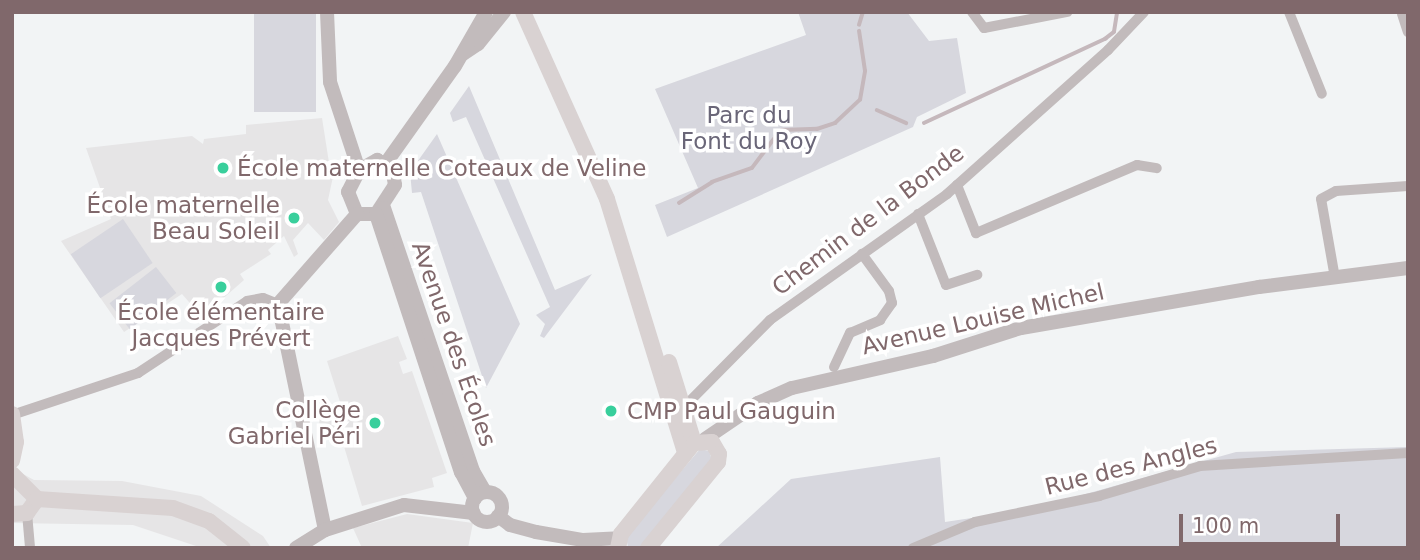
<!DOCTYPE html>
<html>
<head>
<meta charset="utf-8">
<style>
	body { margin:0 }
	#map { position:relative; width:1420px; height:560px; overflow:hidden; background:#f2f4f5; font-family:"DejaVu Sans",sans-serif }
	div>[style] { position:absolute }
	.built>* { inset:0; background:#e6e5e6 }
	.green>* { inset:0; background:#d7d7de; transform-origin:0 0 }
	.stream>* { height:3.5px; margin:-1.75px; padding:0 1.75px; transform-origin:1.75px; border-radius:1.75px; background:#c5b8bc }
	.minor>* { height:10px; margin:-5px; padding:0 5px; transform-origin:5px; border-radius:5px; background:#c2bbbc }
	.tertiary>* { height:14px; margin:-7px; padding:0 7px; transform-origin:7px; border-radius:7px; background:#c2bbbc }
	.tertiary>.ring { margin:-7px; padding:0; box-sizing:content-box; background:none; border:14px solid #c2bbbc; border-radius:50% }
	.secondary>* { height:16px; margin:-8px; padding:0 8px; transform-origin:8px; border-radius:8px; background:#d9d2d2 }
	.dots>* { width:19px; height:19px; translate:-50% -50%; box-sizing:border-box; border:4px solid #fff; border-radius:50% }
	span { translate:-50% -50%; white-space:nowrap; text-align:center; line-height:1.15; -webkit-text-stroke:7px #fff; paint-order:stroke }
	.park-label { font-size:23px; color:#6a6678 }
	.poi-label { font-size:23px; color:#80686b }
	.left { translate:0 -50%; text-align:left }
	.right { translate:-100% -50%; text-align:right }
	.street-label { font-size:23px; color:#80686b }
	.frame { position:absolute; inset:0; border:14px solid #80686b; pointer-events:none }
	.scale { position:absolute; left:1179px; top:514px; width:161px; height:32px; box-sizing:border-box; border:4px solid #80686b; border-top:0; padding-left:9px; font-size:21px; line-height:24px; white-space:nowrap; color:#80686b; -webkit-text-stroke:5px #fff; paint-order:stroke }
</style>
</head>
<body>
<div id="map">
	<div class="built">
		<div style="clip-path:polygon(322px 118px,330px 169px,334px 172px,328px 200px,339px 222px,324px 240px,308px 223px,293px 240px,298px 254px,294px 257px,284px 236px,268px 250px,271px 254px,240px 274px,244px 280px,202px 317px,182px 294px,124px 332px,61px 241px,111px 219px,86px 148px,192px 136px,203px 144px,204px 139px,246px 134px,246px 125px)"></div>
		<div style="clip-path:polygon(398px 336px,407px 359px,399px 362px,403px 374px,412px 371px,447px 473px,432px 478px,434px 487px,362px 506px,342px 440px,334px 442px,332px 436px,324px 436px,315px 410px,340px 402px,327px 361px)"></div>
		<div style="clip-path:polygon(12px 468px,34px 480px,122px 481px,201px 496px,263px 536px,271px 548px,202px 548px,133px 525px,12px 523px)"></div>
		<div style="clip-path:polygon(407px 514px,473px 523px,468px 548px,362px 548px,353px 528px)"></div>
	</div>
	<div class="green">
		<div style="left:254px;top:12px;width:62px;height:100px"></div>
		<div style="clip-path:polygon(798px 12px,907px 12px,929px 41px,957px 38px,966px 93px,917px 117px,913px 127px,667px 237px,655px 205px,698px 188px,655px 89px,806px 35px)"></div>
		<div style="clip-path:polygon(469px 86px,555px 290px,592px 274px,544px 338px,540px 336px,545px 324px,536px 315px,550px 307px,466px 117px,453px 122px,450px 113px)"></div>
		<div style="clip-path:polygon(437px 134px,520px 324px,486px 388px,421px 192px,412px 193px,410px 172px)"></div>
		<div style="left:123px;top:219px;width:53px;height:63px;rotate:56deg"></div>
		<div style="left:156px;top:267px;width:33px;height:59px;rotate:52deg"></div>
		<div style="clip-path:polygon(1408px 447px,1408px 548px,716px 548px,791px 479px,940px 457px,945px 522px,1032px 509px,1236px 452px)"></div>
		<div style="clip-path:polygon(700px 449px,709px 451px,712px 460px,642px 546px,628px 548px,626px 536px)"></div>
	</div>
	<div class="stream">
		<div style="left:859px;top:25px;width:14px;rotate:-73deg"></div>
		<div style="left:877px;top:110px;width:32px;rotate:24deg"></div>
		<div style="left:924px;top:123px;width:200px;rotate:-24.9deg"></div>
		<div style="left:1105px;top:39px;width:11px;rotate:-38deg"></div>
		<div style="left:1114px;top:32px;width:20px;rotate:-81deg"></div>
		<div style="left:775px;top:136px;width:9px;rotate:-41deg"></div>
		<div style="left:782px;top:130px;width:35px;rotate:-2deg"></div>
		<div style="left:817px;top:129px;width:19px;rotate:-18deg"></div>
		<div style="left:835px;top:123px;width:34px;rotate:-43deg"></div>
		<div style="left:860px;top:100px;width:29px;rotate:-80deg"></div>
		<div style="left:865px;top:71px;width:40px;rotate:-98.5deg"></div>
		<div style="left:679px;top:203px;width:39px;rotate:-32deg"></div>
		<div style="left:712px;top:182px;width:42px;rotate:-19.3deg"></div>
		<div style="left:752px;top:168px;width:36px;rotate:-53deg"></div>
	</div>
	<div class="minor">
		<div style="left:972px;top:12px;width:20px;rotate:53deg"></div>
		<div style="left:984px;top:28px;width:85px;rotate:-10.9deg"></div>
		<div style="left:1289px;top:12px;width:88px;rotate:68.1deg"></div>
		<div style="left:1402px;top:14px;width:19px;rotate:72deg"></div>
		<div style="left:957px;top:185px;width:52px;rotate:68.4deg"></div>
		<div style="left:976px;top:233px;width:175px;rotate:-22.9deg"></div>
		<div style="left:1137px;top:165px;width:20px;rotate:9deg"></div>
		<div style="left:918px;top:214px;width:76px;rotate:68.5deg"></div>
		<div style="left:946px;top:285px;width:33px;rotate:-18deg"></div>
		<div style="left:1335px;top:278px;width:80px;rotate:-100deg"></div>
		<div style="left:1321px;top:199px;width:17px;rotate:-28deg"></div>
		<div style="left:1336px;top:191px;width:72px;rotate:-4deg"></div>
		<div style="left:834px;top:367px;width:38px;rotate:-65deg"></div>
		<div style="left:850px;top:333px;width:33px;rotate:-23deg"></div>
		<div style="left:880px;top:320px;width:21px;rotate:-55deg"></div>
		<div style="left:892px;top:303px;width:12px;rotate:-104deg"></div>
		<div style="left:889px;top:291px;width:46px;rotate:-126.1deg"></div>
		<div style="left:683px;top:408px;width:124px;rotate:-45.3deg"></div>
		<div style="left:770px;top:320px;width:217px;rotate:-35.4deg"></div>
		<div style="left:947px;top:194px;width:216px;rotate:-41.8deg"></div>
		<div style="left:1108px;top:50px;width:52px;rotate:-46.5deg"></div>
		<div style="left:12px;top:415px;width:133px;rotate:-18.4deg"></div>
		<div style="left:138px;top:373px;width:131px;rotate:-33.4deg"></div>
		<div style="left:247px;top:301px;width:16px;rotate:-11deg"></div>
		<div style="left:263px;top:298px;width:16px;rotate:22deg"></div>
		<div style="left:27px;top:513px;width:35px;rotate:85deg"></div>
		<div style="left:913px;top:548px;width:67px;rotate:-22.8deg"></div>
		<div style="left:975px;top:522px;width:127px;rotate:-11.8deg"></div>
		<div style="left:1099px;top:496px;width:105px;rotate:-16.5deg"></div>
		<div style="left:1200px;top:466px;width:208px;rotate:-3.6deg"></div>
	</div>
	<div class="tertiary">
		<div style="left:327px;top:12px;width:70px;rotate:87.5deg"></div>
		<div style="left:330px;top:82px;width:93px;rotate:71.8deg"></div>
		<div style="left:463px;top:54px;width:18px;rotate:-34deg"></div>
		<div style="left:478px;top:44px;width:41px;rotate:-50.9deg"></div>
		<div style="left:377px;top:160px;width:17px;rotate:31deg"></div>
		<div style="left:392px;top:169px;width:16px;rotate:79deg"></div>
		<div style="left:395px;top:185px;width:35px;rotate:123deg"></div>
		<div style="left:376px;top:214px;width:19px;rotate:180deg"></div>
		<div style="left:357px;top:214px;width:24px;rotate:-112deg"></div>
		<div style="left:348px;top:192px;width:25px;rotate:-63deg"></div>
		<div style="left:359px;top:170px;width:21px;rotate:-29deg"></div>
		<div style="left:386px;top:163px;width:119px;rotate:-54.6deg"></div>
		<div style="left:455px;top:66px;width:62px;rotate:-60.1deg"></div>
		<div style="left:384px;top:208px;width:278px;rotate:71.3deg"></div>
		<div style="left:473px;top:471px;width:24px;rotate:60deg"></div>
		<div style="left:376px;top:214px;width:272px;rotate:71.8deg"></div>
		<div style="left:461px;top:472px;width:30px;rotate:62deg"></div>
		<div style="left:705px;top:439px;width:64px;rotate:-34.2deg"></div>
		<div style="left:758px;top:403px;width:37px;rotate:-24deg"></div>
		<div style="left:792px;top:388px;width:145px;rotate:-12.8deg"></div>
		<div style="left:933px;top:356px;width:92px;rotate:-17.7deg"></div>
		<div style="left:1021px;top:328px;width:242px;rotate:-9.8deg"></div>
		<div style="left:1259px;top:287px;width:150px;rotate:-7.3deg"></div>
		<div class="ring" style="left:472px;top:492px;width:16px;height:16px"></div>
		<div style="left:498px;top:516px;width:15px;rotate:37deg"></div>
		<div style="left:510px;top:525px;width:27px;rotate:15deg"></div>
		<div style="left:536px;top:532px;width:48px;rotate:9.7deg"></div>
		<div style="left:583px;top:540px;width:36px;rotate:-3deg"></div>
		<div style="left:325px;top:530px;width:231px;rotate:-101.7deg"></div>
		<div style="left:278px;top:304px;width:120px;rotate:-48.7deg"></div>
		<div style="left:296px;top:548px;width:34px;rotate:-32deg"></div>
		<div style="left:325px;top:530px;width:83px;rotate:-17.6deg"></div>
		<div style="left:404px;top:505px;width:70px;rotate:6.5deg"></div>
	</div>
	<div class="secondary">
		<div style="left:523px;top:12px;width:205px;rotate:65.8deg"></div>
		<div style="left:607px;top:199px;width:266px;rotate:72.9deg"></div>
		<div style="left:669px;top:362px;width:85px;rotate:72.8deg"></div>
		<div style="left:12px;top:414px;width:28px;rotate:82deg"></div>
		<div style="left:16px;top:442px;width:19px;rotate:102deg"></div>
		<div style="left:12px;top:474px;width:35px;rotate:45deg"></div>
		<div style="left:37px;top:499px;width:17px;rotate:126deg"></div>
		<div style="left:27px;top:513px;width:15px;rotate:176deg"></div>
		<div style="left:37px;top:499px;width:136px;rotate:3.8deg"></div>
		<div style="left:173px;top:508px;width:38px;rotate:20deg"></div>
		<div style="left:209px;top:521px;width:43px;rotate:38.5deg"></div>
		<div style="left:618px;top:548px;width:14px;rotate:-78deg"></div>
		<div style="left:621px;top:534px;width:117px;rotate:-51.3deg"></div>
		<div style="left:694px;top:443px;width:18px;rotate:-3deg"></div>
		<div style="left:712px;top:442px;width:14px;rotate:60deg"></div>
		<div style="left:719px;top:454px;width:8px;rotate:97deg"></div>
		<div style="left:718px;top:462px;width:111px;rotate:129.1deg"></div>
	</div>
	<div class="dots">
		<div style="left:223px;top:168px;background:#39cf9c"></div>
		<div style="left:294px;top:218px;background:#39cf9c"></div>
		<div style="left:221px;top:287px;background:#39cf9c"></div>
		<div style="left:611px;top:411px;background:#39cf9c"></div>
		<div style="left:375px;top:423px;background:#39cf9c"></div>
	</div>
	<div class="park-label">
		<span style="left:749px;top:128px">Parc du<br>Font du Roy</span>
	</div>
	<div class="poi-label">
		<span class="left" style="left:237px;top:168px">École maternelle Coteaux de Veline</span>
		<span class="right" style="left:280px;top:218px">École maternelle<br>Beau Soleil</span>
		<span style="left:221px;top:325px">École élémentaire<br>Jacques Prévert</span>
		<span class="right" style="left:361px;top:423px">Collège<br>Gabriel Péri</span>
		<span class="left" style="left:627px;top:411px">CMP Paul Gauguin</span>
	</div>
	<div class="street-label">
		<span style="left:868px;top:220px;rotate:-37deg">Chemin de la Bonde</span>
		<span style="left:983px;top:319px;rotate:-13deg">Avenue Louise Michel</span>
		<span style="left:454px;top:344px;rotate:71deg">Avenue des Écoles</span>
		<span style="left:1131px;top:466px;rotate:-14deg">Rue des Angles</span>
	</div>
	<div class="frame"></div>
	<div class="scale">100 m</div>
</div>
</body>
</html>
